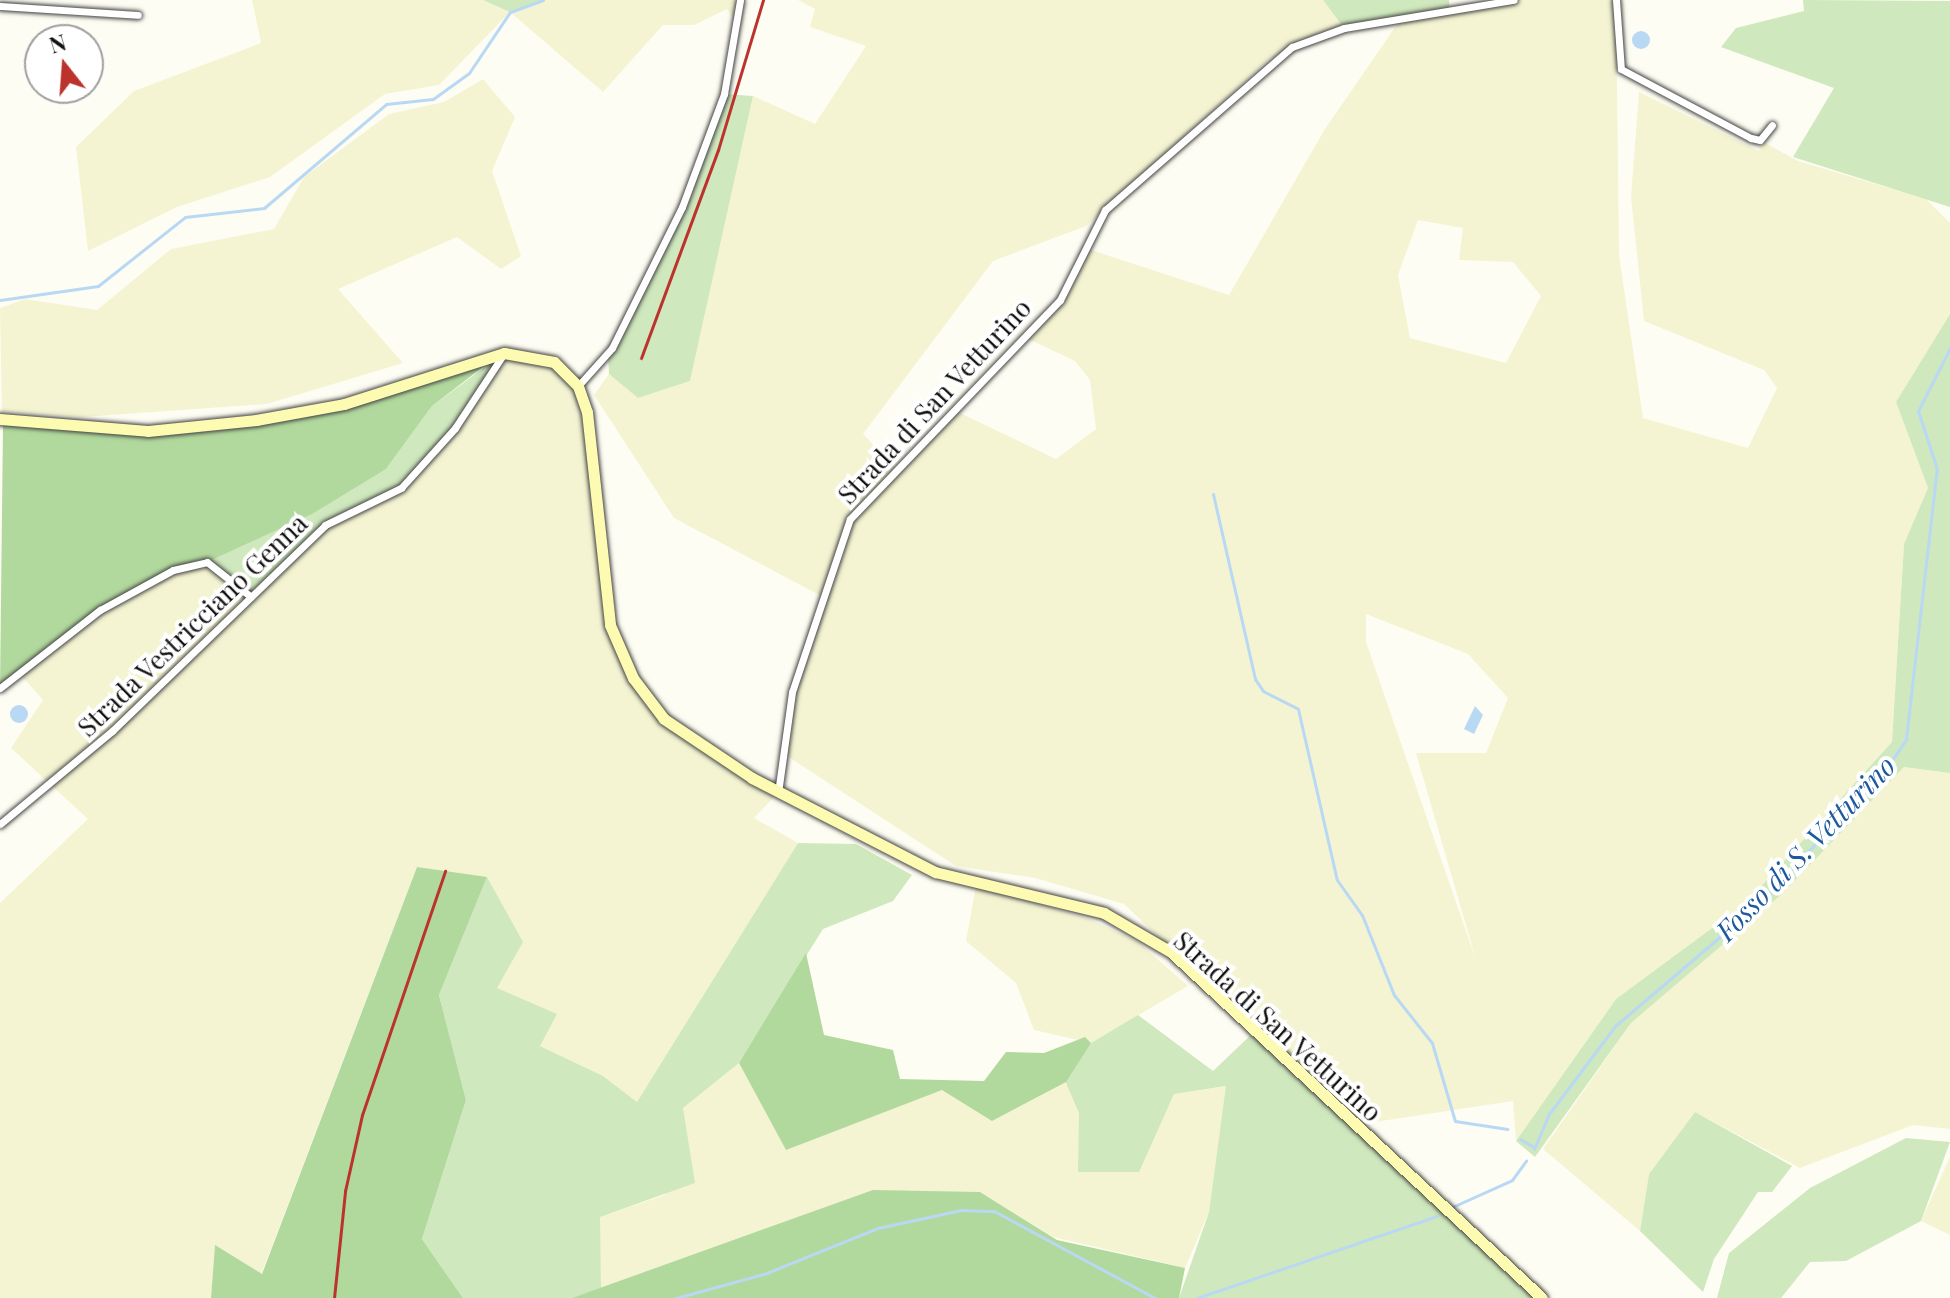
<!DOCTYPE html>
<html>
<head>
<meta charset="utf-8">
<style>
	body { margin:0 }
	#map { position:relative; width:1950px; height:1298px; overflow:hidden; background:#fefdf3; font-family:"Playfair Display",serif }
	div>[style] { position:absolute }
	.farmland>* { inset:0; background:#f4f4d3 }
	.green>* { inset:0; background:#cfe8bd }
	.forest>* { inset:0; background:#b2d99d }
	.water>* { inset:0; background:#b9d8f4 }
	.round { border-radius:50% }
	.stream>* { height:3px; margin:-1.5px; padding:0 1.5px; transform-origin:1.5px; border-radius:1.5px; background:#b9d8f4 }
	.roads { filter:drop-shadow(0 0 2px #434343) drop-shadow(0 0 2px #434343) }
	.street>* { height:7px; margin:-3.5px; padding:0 3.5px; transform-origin:3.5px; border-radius:3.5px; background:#fff }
	.secondary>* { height:11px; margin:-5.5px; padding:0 5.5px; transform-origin:5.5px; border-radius:5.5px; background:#fcfbb1 }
	.rail>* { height:3px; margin:-1.5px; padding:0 1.5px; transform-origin:1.5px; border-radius:1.5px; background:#bb332c }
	span { translate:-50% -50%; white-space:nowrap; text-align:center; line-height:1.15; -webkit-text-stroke:8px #fff; paint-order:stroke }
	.street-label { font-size:26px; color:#101010 }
	.water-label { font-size:28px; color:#1d599e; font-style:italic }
	.north { position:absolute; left:24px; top:24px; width:80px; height:80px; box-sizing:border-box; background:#fff; border:2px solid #9f9f9f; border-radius:50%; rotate:343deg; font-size:22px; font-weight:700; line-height:32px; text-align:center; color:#101010 }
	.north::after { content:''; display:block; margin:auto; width:28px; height:36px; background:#bb332c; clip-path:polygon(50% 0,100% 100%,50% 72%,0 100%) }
</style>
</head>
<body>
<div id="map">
	<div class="farmland">
		<div style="clip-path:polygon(252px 0,483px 0,511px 12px,543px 0,740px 0,734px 19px,727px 9px,694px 25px,663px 25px,603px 92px,510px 12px,439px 85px,385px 94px,270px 177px,177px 207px,88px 251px,76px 147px,134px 91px,261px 43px)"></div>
		<div style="clip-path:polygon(evenodd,798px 0,1323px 0,1344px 28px,1269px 59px,1086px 226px,993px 261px,863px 434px,898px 471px,956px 411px,1056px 459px,1096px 429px,1090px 380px,1075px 361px,1026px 338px,1060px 299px,1082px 247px,1229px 295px,1325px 129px,1398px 23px,1511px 0,1616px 0,1619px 255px,1643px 418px,1748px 448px,1777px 388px,1764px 370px,1644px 321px,1631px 197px,1639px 92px,1759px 151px,1760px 140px,1798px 161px,1926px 199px,1950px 223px,1950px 314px,1896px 402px,1928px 488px,1904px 544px,1892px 742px,1746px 903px,1616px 999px,1516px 1141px,1513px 1101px,1355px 1125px,1124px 904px,1035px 878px,956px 866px,787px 756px,792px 692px,821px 596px,674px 518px,594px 395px,609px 374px,638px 398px,690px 381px,753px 96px,815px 124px,866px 46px,810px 27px,815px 9px,798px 0,1418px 220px,1463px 228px,1459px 260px,1513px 262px,1541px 296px,1506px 363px,1410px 338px,1398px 275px,1418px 220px,798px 0,1366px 614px,1468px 654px,1508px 698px,1486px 753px,1416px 753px,1476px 960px,1366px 642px,1366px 614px)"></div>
		<div style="clip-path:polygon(483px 79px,515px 117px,492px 171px,521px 256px,501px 269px,457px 237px,338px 289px,403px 363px,267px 404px,82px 417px,2px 412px,0 308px,25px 299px,97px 310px,171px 249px,274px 229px,304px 177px,389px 114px,444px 102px)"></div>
		<div style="clip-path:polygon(504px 353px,554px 362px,578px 386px,610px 625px,639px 687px,664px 719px,778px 793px,754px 818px,798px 843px,637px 1102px,603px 1076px,540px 1046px,497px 988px,487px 878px,417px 867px,261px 1275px,215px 1246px,211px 1298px,0 1298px,0 903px,88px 819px,11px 748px,43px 700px,19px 673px,100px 610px,169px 572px,207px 562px,251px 596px,325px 525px,401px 488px)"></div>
		<div style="clip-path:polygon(1904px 767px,1950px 773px,1950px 1129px,1913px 1125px,1800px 1168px,1695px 1112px,1649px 1174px,1640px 1231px,1543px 1149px,1631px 1023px,1781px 895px)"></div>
		<div style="clip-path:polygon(976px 886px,1089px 919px,1138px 942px,1188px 986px,1091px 1043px,1034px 1030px,1016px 983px,966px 941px)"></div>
		<div style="clip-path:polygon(739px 1063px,786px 1149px,942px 1090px,1063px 1075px,1079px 1112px,1079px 1172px,1138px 1172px,1174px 1094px,1227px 1086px,1209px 1212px,1185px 1268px,1053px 1237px,980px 1192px,688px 1258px,601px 1288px,599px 1217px,665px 1195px,683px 1108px)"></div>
		<div style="clip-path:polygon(1950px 1157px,1950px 1235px,1921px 1221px)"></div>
	</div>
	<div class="green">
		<div style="clip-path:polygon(483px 0,543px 0,510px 12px)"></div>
		<div style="clip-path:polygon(1323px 0,1449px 0,1450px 11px,1344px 28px)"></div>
		<div style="clip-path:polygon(1803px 0,1950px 1px,1950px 207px,1793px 157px,1834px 88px,1721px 47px,1736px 28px,1804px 11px)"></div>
		<div style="clip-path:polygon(724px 94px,753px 96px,690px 381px,638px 398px,609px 374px,608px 355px,682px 207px)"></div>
		<div style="clip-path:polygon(1950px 314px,1950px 773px,1904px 767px,1781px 895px,1631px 1023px,1535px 1157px,1516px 1141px,1616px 999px,1746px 903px,1892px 742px,1904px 544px,1928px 488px,1896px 402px)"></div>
		<div style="clip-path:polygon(504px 353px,455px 428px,401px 488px,325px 525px,251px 597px,207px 562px,386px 469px,432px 406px)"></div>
		<div style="clip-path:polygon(798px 843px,856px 844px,912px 875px,893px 901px,823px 929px,739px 1063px,683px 1108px,695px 1183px,600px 1217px,601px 1288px,572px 1298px,463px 1298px,422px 1239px,466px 1100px,439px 995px,487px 877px,523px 942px,497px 988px,557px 1014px,540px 1046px,603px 1076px,637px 1102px)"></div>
		<div style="clip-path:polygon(1138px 1015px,1213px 1071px,1254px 1032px,1542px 1298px,1179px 1298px,1209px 1212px,1226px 1086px,1174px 1094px,1139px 1172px,1078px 1172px,1079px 1113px,1063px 1076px,1091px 1043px)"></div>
		<div style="clip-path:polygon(1695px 1112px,1792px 1166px,1772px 1192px,1758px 1192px,1714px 1259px,1703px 1292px,1640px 1231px,1649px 1174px)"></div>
		<div style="clip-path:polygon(1906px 1138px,1950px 1142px,1921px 1221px,1846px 1261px,1810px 1262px,1781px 1298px,1717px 1298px,1729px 1253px,1810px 1188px)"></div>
	</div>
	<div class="forest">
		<div style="clip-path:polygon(496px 357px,432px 406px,386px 469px,312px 514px,207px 562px,173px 570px,101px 610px,0 688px,3px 425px,147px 431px,344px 404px)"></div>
		<div style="clip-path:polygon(417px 867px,487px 877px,439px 995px,466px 1100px,422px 1239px,463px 1298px,211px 1298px,215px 1245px,262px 1274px)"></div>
		<div style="clip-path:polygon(806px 953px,824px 1035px,893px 1050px,900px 1079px,984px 1081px,1006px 1052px,1044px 1053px,1085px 1037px,1091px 1043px,1066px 1082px,992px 1121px,942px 1090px,786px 1150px,739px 1063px)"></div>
		<div style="clip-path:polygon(873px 1190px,980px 1192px,1057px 1240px,1185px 1268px,1179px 1298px,572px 1298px)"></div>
	</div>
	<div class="water">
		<div class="round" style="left:1632px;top:31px;width:18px;height:18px"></div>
		<div class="round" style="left:10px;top:705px;width:18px;height:18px"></div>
		<div style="clip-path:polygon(1475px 706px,1483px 715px,1474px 734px,1464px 729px)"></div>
	</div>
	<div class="stream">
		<div style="left:0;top:300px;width:99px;rotate:-8.1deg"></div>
		<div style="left:98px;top:286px;width:111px;rotate:-38.4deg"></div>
		<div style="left:185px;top:217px;width:80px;rotate:-6.5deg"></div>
		<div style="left:264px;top:208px;width:160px;rotate:-40.4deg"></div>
		<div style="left:386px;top:104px;width:47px;rotate:-6.1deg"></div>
		<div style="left:433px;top:99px;width:44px;rotate:-35.8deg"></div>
		<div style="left:469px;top:73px;width:73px;rotate:-56.1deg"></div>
		<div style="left:510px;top:12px;width:35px;rotate:-20deg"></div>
		<div style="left:1213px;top:494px;width:190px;rotate:77.2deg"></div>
		<div style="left:1255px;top:679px;width:14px;rotate:56deg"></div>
		<div style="left:1263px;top:691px;width:39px;rotate:27deg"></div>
		<div style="left:1298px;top:709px;width:175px;rotate:77.2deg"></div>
		<div style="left:1337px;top:880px;width:43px;rotate:54.5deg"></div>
		<div style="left:1362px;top:915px;width:86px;rotate:68.2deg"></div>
		<div style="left:1394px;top:995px;width:61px;rotate:51.6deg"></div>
		<div style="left:1432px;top:1043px;width:81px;rotate:73.6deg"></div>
		<div style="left:1455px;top:1121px;width:53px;rotate:8.7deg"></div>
		<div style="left:1520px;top:1139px;width:16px;rotate:30deg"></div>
		<div style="left:1534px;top:1149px;width:38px;rotate:-67deg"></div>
		<div style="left:1549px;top:1114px;width:110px;rotate:-53.1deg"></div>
		<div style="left:1615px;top:1026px;width:184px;rotate:-40.4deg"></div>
		<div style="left:1755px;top:907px;width:187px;rotate:-46.3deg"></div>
		<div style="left:1884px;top:772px;width:40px;rotate:-56deg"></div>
		<div style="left:1906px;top:739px;width:272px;rotate:-83.5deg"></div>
		<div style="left:1937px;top:469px;width:61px;rotate:-108.1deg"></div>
		<div style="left:1918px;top:411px;width:71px;rotate:-63.1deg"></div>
		<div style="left:1450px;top:1208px;width:68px;rotate:-24.3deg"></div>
		<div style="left:1512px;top:1180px;width:24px;rotate:-54deg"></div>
		<div style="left:676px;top:1298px;width:91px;rotate:-15.3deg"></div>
		<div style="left:764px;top:1274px;width:123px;rotate:-22deg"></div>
		<div style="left:878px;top:1228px;width:85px;rotate:-12.2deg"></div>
		<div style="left:961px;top:1210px;width:33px;rotate:2deg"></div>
		<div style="left:994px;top:1211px;width:183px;rotate:28.4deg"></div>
		<div style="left:1197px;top:1298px;width:253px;rotate:-18.9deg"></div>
	</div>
	<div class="roads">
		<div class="street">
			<div style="left:1616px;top:0;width:69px;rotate:85.9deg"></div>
			<div style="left:1621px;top:69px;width:147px;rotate:28deg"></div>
			<div style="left:1751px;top:138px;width:9px;rotate:13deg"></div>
			<div style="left:1760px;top:140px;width:19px;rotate:-51deg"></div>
			<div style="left:0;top:6px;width:138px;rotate:3.7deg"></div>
			<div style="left:578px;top:386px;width:51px;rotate:-48.2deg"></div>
			<div style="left:612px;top:348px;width:157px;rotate:-63.6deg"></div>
			<div style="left:682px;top:207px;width:121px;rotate:-69.6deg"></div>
			<div style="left:724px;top:94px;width:95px;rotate:-80.3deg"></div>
			<div style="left:0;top:688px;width:127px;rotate:-38deg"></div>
			<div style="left:100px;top:610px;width:83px;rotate:-28.7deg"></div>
			<div style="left:173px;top:570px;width:35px;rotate:-13deg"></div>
			<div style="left:207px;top:562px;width:56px;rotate:38.5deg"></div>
			<div style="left:778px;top:793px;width:102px;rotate:-82.1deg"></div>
			<div style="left:792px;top:692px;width:182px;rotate:-71.5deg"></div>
			<div style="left:850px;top:519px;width:303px;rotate:-46.2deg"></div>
			<div style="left:1060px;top:300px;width:101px;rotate:-63.4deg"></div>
			<div style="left:1105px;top:210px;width:248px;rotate:-41.1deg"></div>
			<div style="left:1292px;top:47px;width:55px;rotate:-20.1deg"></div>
			<div style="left:1344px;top:28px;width:172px;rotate:-9.4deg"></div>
			<div style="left:0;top:824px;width:146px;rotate:-39.7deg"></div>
			<div style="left:112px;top:731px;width:296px;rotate:-44deg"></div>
			<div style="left:325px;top:525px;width:85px;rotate:-26deg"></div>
			<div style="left:401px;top:488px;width:81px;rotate:-48deg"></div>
			<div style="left:455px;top:428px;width:87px;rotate:-56.7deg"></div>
		</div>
		<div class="secondary">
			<div style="left:0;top:419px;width:148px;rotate:4.6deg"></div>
			<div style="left:148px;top:431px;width:109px;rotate:-5.8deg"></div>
			<div style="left:256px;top:420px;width:89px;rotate:-10.3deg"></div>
			<div style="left:344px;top:404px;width:168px;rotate:-17.7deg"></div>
			<div style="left:504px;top:353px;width:51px;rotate:10.2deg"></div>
			<div style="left:554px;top:362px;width:34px;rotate:45deg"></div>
			<div style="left:578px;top:386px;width:28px;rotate:71deg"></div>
			<div style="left:587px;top:412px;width:214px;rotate:83.8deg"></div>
			<div style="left:610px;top:625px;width:58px;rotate:66.5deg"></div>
			<div style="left:633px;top:678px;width:51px;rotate:52.9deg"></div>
			<div style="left:664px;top:719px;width:106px;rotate:33.8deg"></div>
			<div style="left:752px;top:778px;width:206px;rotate:27.2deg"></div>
			<div style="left:935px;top:872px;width:174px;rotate:13.6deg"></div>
			<div style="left:1104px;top:913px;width:78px;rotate:30.2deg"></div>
			<div style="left:1171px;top:952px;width:507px;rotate:43deg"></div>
		</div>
	</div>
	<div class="rail">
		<div style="left:641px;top:358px;width:222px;rotate:-69.7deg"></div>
		<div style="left:718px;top:150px;width:157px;rotate:-73.3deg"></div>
		<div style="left:334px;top:1298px;width:108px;rotate:-84.1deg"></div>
		<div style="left:345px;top:1191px;width:78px;rotate:-77.4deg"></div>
		<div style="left:362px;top:1115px;width:258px;rotate:-71.2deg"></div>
	</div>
	<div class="street-label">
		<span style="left:934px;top:401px;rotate:-47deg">Strada di San Vetturino</span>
		<span style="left:192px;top:625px;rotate:-44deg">Strada Vestricciano Genna</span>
		<span style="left:1278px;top:1026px;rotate:42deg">Strada di San Vetturino</span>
	</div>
	<div class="water-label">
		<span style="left:1805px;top:848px;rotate:-46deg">Fosso di S. Vetturino</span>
	</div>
	<div class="north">N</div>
</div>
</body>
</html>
